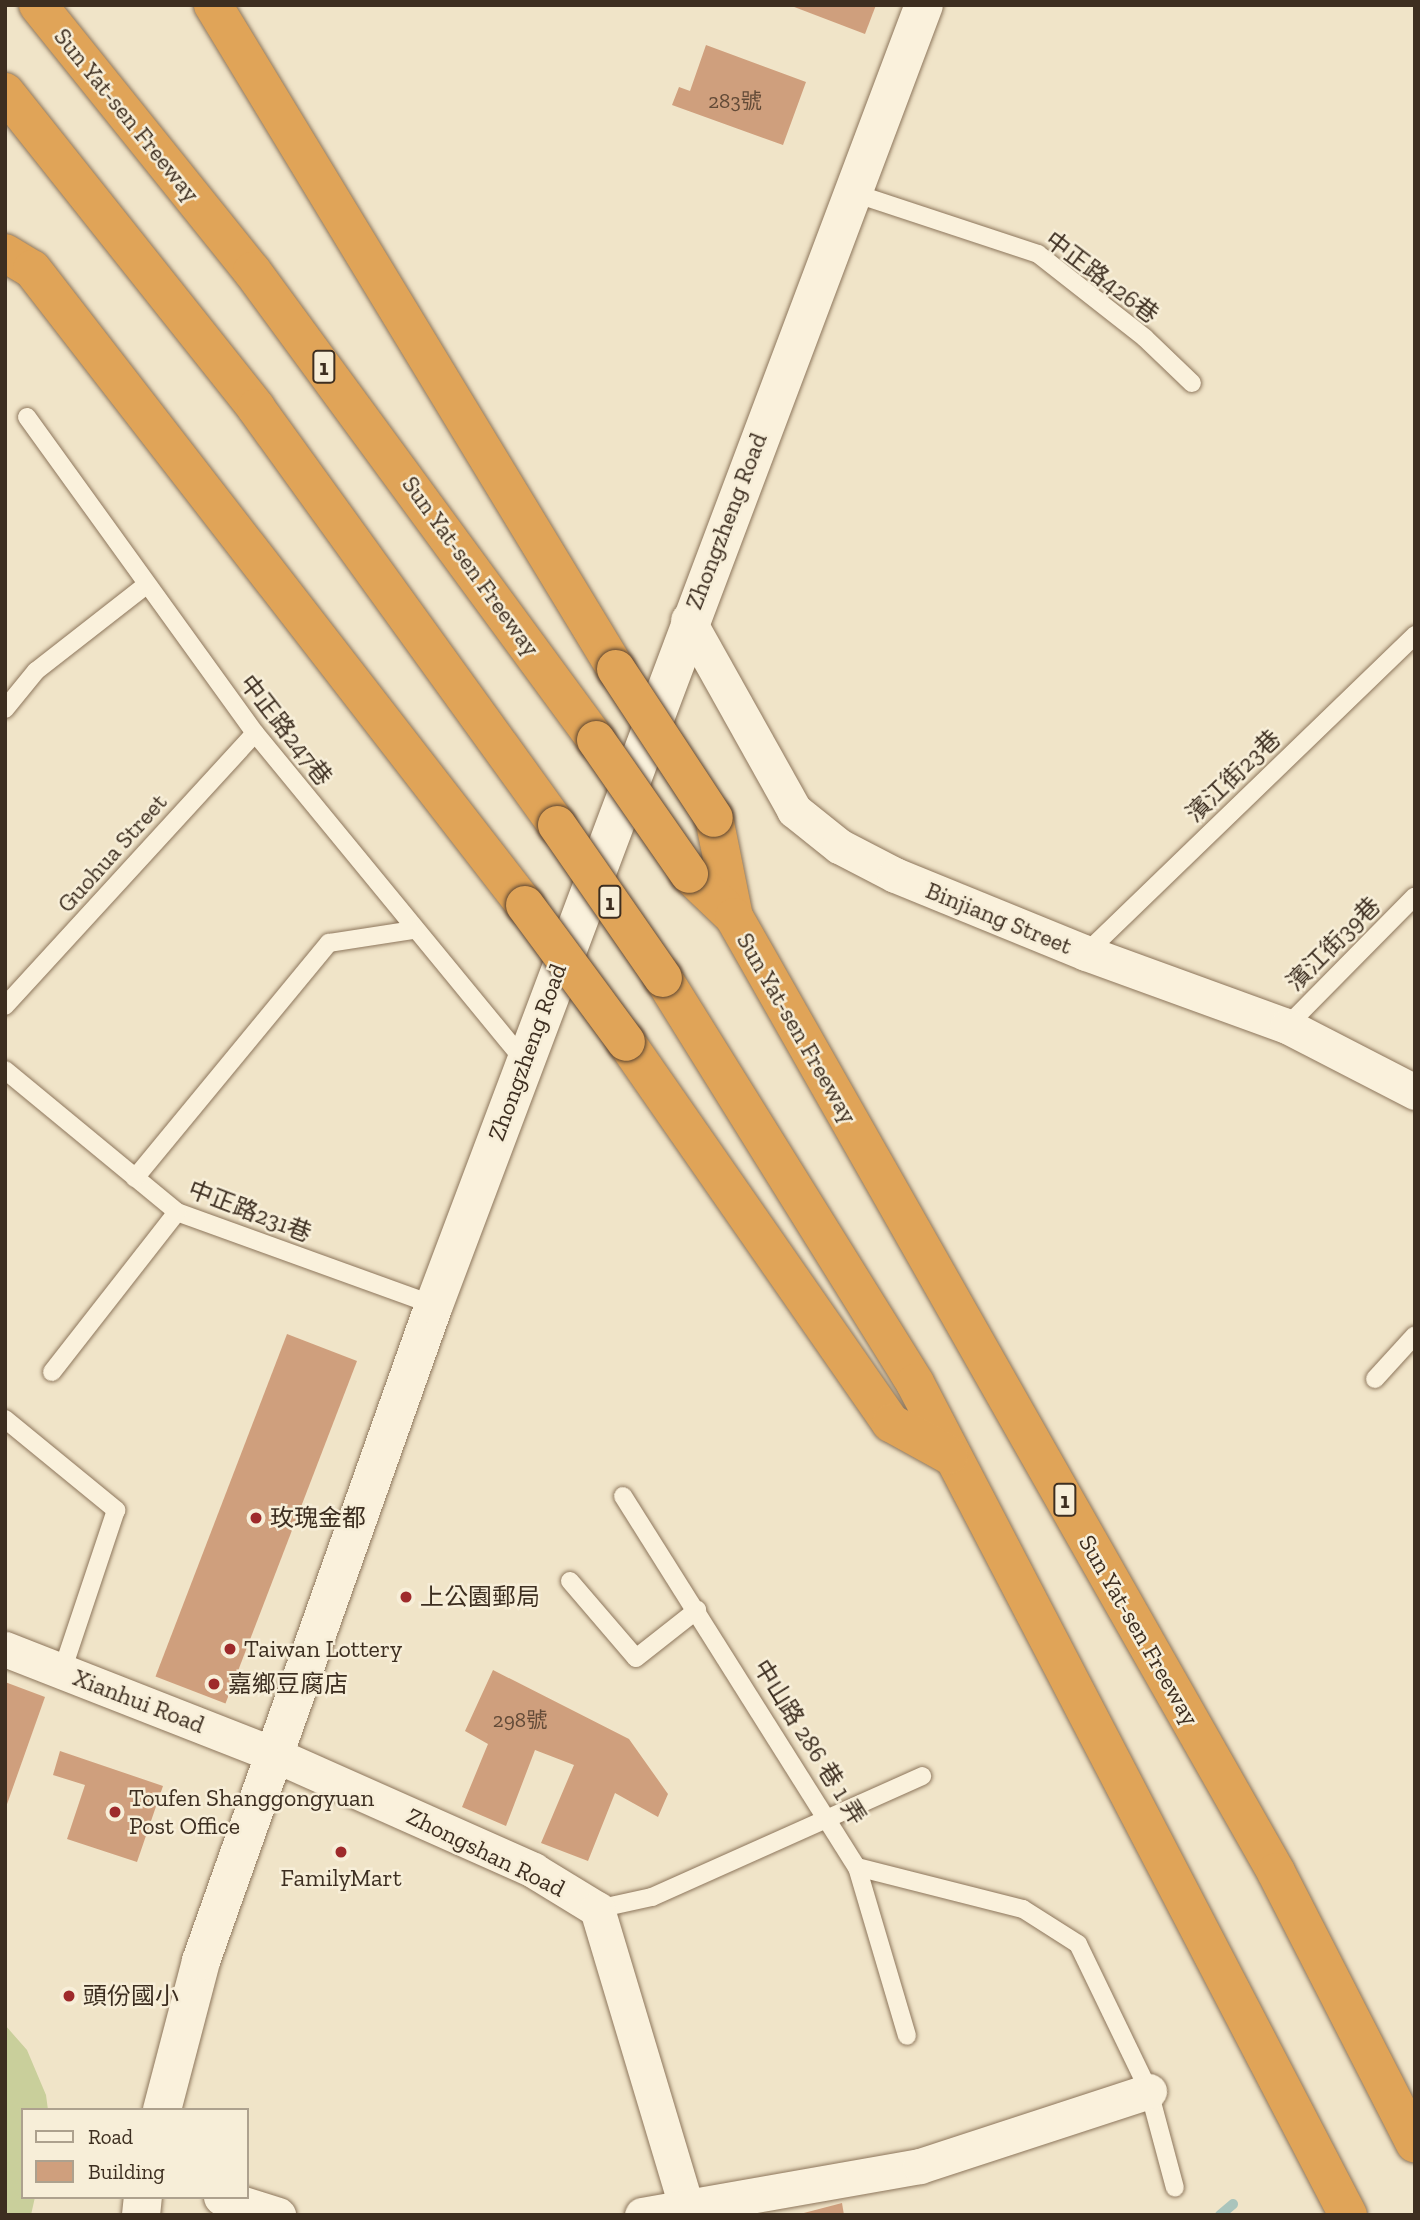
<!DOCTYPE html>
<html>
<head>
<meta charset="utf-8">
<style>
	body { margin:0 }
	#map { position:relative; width:1420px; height:2220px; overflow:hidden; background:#f0e4c8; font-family:"Zilla Slab","Noto Sans TC",serif }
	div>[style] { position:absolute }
	.green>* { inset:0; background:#c9cf9b }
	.stream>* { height:10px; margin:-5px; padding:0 5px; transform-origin:5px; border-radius:5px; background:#a9c4bc }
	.building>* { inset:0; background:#cf9f7d; transform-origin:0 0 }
	.roads { filter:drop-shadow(0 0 2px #8d765c) drop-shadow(0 0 2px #8d765c) }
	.service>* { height:18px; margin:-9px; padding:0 9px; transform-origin:9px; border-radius:9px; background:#faf1dc }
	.minor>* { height:35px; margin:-17.5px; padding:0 17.5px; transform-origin:17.5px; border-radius:17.5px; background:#faf1dc }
	.secondary>* { height:38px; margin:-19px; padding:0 19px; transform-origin:19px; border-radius:19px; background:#faf1dc }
	.motorway>* { height:38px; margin:-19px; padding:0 19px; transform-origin:19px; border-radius:19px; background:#e0a458 }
	.bridges { filter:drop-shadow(0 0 2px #5b4430) drop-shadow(0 0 2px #5b4430) }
	.motorway-bridge>* { height:38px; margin:-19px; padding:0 19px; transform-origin:19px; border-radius:19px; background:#e0a458 }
	.dots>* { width:19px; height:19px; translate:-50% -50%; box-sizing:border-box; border:4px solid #f7eed8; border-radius:50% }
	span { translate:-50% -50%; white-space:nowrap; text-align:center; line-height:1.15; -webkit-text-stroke:5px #f7eed8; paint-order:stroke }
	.number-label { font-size:21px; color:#624a37 }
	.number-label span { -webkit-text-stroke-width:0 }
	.shield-label span { padding:2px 5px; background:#f7eed8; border:2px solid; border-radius:5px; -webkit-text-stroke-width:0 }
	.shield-label { font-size:23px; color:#3d2e20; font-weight:700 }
	.street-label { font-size:24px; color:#3d2e20 }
	.poi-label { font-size:24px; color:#3d2e20 }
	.left { translate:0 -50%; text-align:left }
	.frame { position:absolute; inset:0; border:7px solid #3d2e20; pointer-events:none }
	.legend { position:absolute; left:21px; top:2108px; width:228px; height:91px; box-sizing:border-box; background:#f7eed8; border:2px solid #ada18e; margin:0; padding:9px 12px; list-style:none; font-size:21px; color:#3d2e20 }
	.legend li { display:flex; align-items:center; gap:14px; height:35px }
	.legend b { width:35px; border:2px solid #ada18e }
</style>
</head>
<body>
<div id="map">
	<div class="green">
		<div style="clip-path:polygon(5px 2025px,27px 2050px,46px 2095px,48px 2110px,23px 2110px,23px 2197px,35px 2197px,31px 2215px,5px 2215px)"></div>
	</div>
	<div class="stream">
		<div style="left:1220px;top:2215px;width:17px;rotate:-40deg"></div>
	</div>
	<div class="building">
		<div style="clip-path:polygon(789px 5px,876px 5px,865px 34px)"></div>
		<div style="clip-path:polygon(706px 45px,806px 82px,783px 145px,672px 105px,679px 87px,690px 91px)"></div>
		<div style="left:287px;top:1334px;width:75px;height:367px;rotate:21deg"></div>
		<div style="clip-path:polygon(493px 1670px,629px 1739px,668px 1794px,658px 1817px,615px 1793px,588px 1861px,541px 1843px,574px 1765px,535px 1750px,506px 1826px,462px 1807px,488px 1744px,465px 1731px)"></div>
		<div style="clip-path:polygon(5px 1682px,45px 1697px,6px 1807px,5px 1807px)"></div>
		<div style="clip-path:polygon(60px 1751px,163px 1786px,137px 1862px,67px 1839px,85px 1785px,53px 1775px)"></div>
		<div style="clip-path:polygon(842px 2203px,844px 2215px,800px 2215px,800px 2214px)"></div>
	</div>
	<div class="roads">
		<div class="service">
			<div style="left:851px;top:192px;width:197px;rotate:18.3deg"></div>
			<div style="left:1038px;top:254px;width:136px;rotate:38.1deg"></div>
			<div style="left:1145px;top:338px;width:65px;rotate:43.8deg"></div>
			<div style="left:27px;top:417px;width:390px;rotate:54.2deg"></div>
			<div style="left:255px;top:733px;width:423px;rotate:50.6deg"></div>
			<div style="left:5px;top:709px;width:49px;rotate:-50.8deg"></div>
			<div style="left:36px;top:671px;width:140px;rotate:-38deg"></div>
			<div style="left:1086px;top:953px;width:458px;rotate:-44deg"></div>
			<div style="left:5px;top:1006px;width:370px;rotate:-47.5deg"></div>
			<div style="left:1287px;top:1026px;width:182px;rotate:-45.4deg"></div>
			<div style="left:5px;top:1070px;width:223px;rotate:39.5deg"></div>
			<div style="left:177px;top:1212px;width:273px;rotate:19.9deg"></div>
			<div style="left:135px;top:1178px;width:305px;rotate:-50.5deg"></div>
			<div style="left:329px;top:943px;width:85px;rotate:-8.8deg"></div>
			<div style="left:52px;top:1372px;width:203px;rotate:-52deg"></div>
			<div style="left:1375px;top:1379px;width:59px;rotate:-47.7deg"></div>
			<div style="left:5px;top:1419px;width:144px;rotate:39.3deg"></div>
			<div style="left:116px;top:1510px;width:170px;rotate:108.5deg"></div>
			<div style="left:623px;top:1496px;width:439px;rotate:57.8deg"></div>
			<div style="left:857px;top:1867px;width:176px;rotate:73.5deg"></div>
			<div style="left:570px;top:1581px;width:101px;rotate:49.4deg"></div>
			<div style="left:636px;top:1658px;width:78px;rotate:-38.2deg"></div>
			<div style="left:857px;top:1867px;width:171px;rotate:14.2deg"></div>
			<div style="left:1023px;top:1909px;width:65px;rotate:32.5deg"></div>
			<div style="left:1078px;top:1944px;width:163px;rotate:64.2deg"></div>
			<div style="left:1149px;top:2091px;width:100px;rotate:75deg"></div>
			<div style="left:597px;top:1909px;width:56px;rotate:-12.3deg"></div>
			<div style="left:652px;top:1897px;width:296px;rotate:-24.1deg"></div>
		</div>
		<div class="minor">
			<div style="left:688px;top:620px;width:218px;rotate:60.8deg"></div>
			<div style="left:794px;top:810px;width:58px;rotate:38.7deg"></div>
			<div style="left:839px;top:846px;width:63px;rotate:27.4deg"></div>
			<div style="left:895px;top:875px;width:206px;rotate:22.2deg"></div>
			<div style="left:1086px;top:953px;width:214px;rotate:20deg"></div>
			<div style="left:1287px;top:1026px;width:144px;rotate:27.3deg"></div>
			<div style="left:5px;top:1649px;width:288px;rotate:21.4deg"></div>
			<div style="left:273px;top:1754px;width:285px;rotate:24deg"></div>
			<div style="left:533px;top:1870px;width:75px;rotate:31.4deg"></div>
			<div style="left:597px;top:1909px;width:320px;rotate:73.3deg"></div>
			<div style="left:221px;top:2197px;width:60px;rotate:17.5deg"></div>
			<div style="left:642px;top:2215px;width:282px;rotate:-10deg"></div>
			<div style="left:920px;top:2166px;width:241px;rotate:-18.1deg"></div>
		</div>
		<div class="secondary">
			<div style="left:162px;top:2110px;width:154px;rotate:-75.3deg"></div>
			<div style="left:201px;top:1961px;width:696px;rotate:-70.45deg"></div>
			<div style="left:434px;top:1305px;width:1389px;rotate:-69.35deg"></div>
			<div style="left:141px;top:2215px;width:18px;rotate:-84deg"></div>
		</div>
		<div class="motorway">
			<div style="left:38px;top:5px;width:341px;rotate:51.2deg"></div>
			<div style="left:252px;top:271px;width:582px;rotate:53.74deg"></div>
			<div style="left:213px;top:5px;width:777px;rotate:58.75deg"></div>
			<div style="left:5px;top:92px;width:404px;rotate:51.5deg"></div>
			<div style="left:256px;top:408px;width:514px;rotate:54.18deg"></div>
			<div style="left:5px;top:253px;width:31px;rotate:31deg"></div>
			<div style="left:32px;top:269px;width:805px;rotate:52.22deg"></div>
			<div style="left:714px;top:818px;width:101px;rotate:78.6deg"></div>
			<div style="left:689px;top:874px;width:62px;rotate:43.7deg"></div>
			<div style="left:734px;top:917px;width:1098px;rotate:60.42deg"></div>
			<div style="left:1276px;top:1872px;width:305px;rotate:62.9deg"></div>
			<div style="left:663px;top:978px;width:477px;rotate:58.1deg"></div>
			<div style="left:915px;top:1383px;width:938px;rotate:62.51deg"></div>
			<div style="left:626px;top:1042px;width:464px;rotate:55.2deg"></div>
			<div style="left:891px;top:1423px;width:66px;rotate:28.9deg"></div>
		</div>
	</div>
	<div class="bridges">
		<div class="motorway-bridge">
			<div style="left:616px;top:669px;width:178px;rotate:56.7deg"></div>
			<div style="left:596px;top:740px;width:163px;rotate:55.2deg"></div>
			<div style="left:557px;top:825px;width:186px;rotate:55.3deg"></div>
			<div style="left:525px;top:905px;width:170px;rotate:53.6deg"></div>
		</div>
	</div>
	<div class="dots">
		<div style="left:256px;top:1518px;background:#9e2a2b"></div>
		<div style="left:406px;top:1597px;background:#9e2a2b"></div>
		<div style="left:230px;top:1649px;background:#9e2a2b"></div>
		<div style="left:214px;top:1684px;background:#9e2a2b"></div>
		<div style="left:115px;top:1812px;background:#9e2a2b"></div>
		<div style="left:341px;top:1852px;background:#9e2a2b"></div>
		<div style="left:69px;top:1996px;background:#9e2a2b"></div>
	</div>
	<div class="number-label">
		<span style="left:735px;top:101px">283號</span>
		<span style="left:520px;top:1720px">298號</span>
	</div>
	<div class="shield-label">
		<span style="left:324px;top:367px">1</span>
		<span style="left:610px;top:902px">1</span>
		<span style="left:1065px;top:1500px">1</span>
	</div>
	<div class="street-label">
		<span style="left:127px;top:115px;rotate:51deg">Sun Yat-sen Freeway</span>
		<span style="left:1102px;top:277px;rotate:37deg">中正路426巷</span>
		<span style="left:726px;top:521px;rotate:-69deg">Zhongzheng Road</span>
		<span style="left:471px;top:566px;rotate:54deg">Sun Yat-sen Freeway</span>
		<span style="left:286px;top:730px;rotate:52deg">中正路247巷</span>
		<span style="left:1233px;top:776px;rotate:-44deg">濱江街23巷</span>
		<span style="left:112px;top:853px;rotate:-48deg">Guohua Street</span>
		<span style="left:999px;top:918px;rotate:22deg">Binjiang Street</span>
		<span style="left:1333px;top:944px;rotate:-45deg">濱江街39巷</span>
		<span style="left:797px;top:1028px;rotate:60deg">Sun Yat-sen Freeway</span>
		<span style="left:527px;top:1052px;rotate:-70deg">Zhongzheng Road</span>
		<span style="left:250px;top:1211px;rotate:21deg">中正路231巷</span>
		<span style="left:1139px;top:1630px;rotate:60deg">Sun Yat-sen Freeway</span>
		<span style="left:139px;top:1701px;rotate:21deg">Xianhui Road</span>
		<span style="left:810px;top:1742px;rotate:58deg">中山路 286 巷 1 弄</span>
		<span style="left:486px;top:1852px;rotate:26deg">Zhongshan Road</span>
	</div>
	<div class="poi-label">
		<span class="left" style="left:270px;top:1518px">玫瑰金都</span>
		<span class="left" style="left:420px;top:1597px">上公園郵局</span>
		<span class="left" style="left:244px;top:1649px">Taiwan Lottery</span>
		<span class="left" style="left:228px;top:1684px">嘉鄉豆腐店</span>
		<span class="left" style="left:129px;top:1812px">Toufen Shanggongyuan<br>Post Office</span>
		<span style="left:341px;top:1878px">FamilyMart</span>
		<span class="left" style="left:83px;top:1996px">頭份國小</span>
	</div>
	<div class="frame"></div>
	<ul class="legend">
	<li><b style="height:9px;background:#faf1dc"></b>Road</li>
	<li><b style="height:19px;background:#cf9f7d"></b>Building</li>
	</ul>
</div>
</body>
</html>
